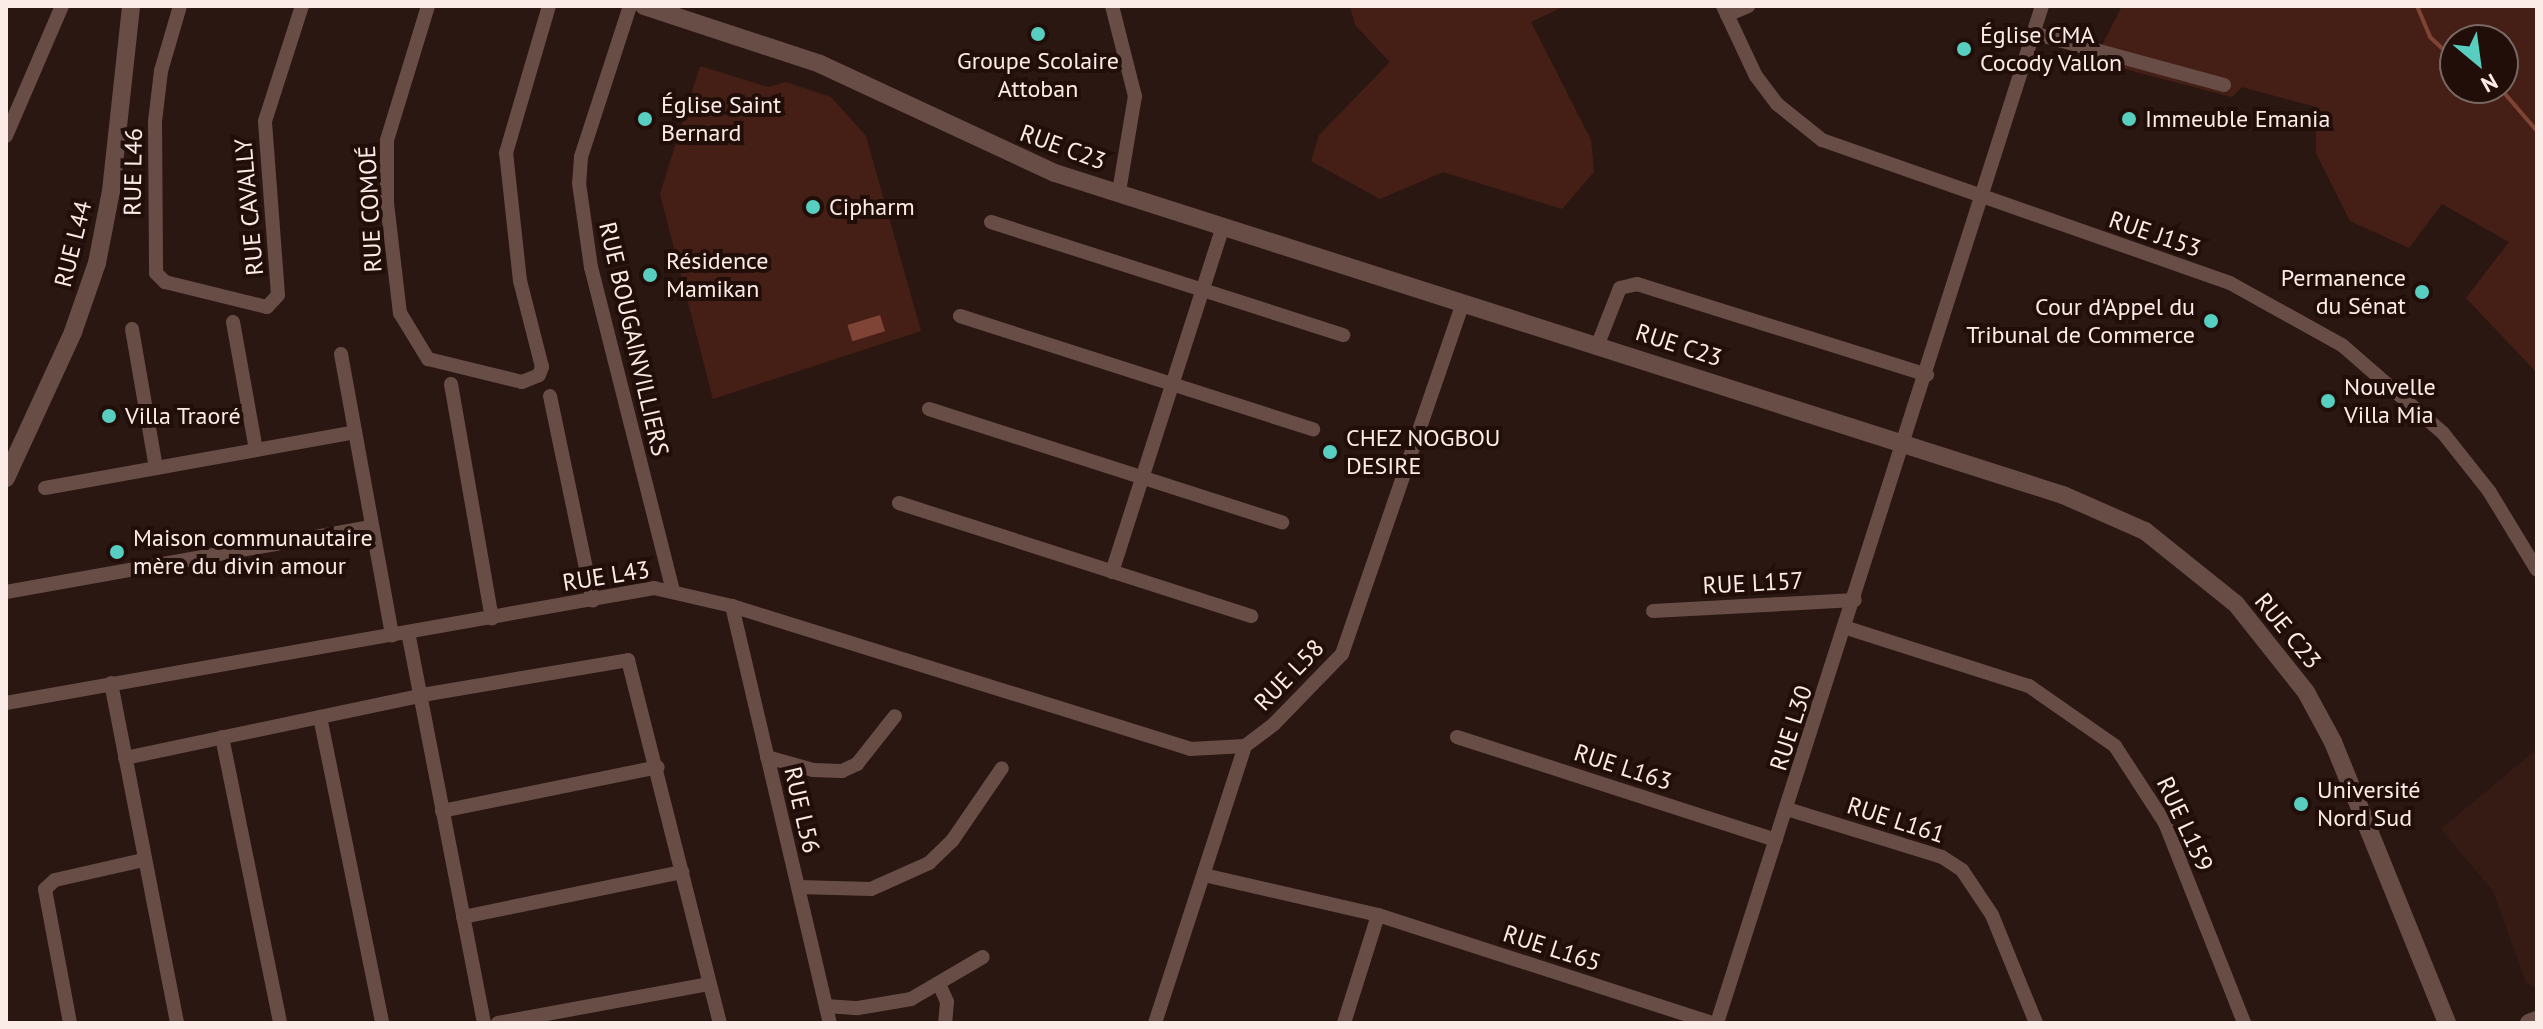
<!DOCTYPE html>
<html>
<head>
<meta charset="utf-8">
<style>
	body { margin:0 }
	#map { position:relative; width:2543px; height:1029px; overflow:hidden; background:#2b1712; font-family:"PT Sans",sans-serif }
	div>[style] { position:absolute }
	.built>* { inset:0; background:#361b14 }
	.green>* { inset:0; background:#451f16 }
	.water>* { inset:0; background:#7f4435; transform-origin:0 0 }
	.stream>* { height:4px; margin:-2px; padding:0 2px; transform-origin:2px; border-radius:2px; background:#7f4435 }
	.minor>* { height:14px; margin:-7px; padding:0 7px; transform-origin:7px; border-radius:7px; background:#684d46 }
	.tertiary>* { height:18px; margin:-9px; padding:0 9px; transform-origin:9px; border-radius:9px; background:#684d46 }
	.dots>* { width:22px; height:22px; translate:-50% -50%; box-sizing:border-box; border:4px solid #210e09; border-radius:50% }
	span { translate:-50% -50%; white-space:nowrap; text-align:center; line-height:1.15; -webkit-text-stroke:8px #210e09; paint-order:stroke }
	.poi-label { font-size:24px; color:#fbece8 }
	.left { translate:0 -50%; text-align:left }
	.right { translate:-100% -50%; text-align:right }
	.street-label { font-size:24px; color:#fbece8 }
	.frame { position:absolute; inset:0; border:8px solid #fbece8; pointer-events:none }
	.north { position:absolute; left:2439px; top:24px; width:80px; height:80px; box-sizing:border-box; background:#210e09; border:2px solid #786762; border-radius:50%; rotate:151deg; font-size:22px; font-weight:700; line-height:32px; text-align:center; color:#fbece8 }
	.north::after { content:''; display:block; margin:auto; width:28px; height:36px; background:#58cec0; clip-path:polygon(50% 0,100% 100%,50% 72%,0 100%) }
</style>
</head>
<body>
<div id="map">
	<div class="built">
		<div style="clip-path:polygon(2537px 749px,2537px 988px,2526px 983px,2493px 891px,2441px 829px)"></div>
	</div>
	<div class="green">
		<div style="clip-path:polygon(1350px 6px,1565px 6px,1531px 22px,1591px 140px,1594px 172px,1562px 209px,1443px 172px,1380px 199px,1311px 161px,1319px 135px,1390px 62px,1355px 25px)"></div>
		<div style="clip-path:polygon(evenodd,2122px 6px,2537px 6px,2537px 373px,2466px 298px,2509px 242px,2442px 204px,2409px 248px,2350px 221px,2316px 153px,2316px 107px,2242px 87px,2232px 97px,2094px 61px,2122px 6px,2455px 40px,2503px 40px,2503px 88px,2455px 88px,2455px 40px)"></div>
		<div style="clip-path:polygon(700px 66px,768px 87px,786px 82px,831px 97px,866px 136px,921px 331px,713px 399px,660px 194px)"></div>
	</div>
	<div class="water">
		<div style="left:880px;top:315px;width:17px;height:34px;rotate:73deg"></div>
	</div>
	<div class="stream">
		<div style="left:2417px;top:6px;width:34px;rotate:67deg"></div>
		<div style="left:2430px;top:37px;width:34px;rotate:43deg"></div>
		<div style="left:2500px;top:88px;width:57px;rotate:49.3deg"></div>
	</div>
	<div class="minor">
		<div style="left:180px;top:6px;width:68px;rotate:106.3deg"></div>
		<div style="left:161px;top:71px;width:50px;rotate:96.8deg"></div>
		<div style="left:155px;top:121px;width:152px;rotate:89.6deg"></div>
		<div style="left:156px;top:273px;width:13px;rotate:45deg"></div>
		<div style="left:165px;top:282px;width:105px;rotate:13.8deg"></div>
		<div style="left:267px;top:307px;width:16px;rotate:-47deg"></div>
		<div style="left:278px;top:295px;width:174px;rotate:-94.3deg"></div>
		<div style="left:265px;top:121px;width:121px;rotate:-72.2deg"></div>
		<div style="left:428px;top:6px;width:140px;rotate:107deg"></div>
		<div style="left:387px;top:140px;width:63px;rotate:90deg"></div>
		<div style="left:387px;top:203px;width:111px;rotate:83.3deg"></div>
		<div style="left:400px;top:313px;width:54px;rotate:58.7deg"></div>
		<div style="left:428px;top:359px;width:97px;rotate:13.7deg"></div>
		<div style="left:522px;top:382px;width:18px;rotate:-22deg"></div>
		<div style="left:539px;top:375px;width:9px;rotate:-69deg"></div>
		<div style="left:542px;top:367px;width:89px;rotate:-104.3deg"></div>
		<div style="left:520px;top:281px;width:129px;rotate:-96.2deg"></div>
		<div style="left:506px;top:153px;width:153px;rotate:-73.7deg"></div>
		<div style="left:630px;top:6px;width:159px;rotate:108deg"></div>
		<div style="left:581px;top:157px;width:26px;rotate:94deg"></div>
		<div style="left:579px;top:183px;width:85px;rotate:81.9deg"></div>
		<div style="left:591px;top:267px;width:333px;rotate:75.8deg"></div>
		<div style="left:1112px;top:6px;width:93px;rotate:75.7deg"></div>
		<div style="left:1135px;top:96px;width:97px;rotate:99.5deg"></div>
		<div style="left:1723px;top:6px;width:77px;rotate:64.8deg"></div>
		<div style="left:1756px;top:76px;width:35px;rotate:53deg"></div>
		<div style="left:1777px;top:104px;width:58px;rotate:38.7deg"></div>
		<div style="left:1822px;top:140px;width:432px;rotate:19.3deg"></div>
		<div style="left:2230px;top:283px;width:128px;rotate:29deg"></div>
		<div style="left:2342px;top:345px;width:134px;rotate:41.1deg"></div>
		<div style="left:2443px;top:433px;width:74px;rotate:51.6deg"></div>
		<div style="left:2489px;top:491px;width:92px;rotate:58.7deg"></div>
		<div style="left:1727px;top:15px;width:23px;rotate:-23deg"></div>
		<div style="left:2033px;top:33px;width:198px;rotate:15.2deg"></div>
		<div style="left:6px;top:136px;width:142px;rotate:-66.7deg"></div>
		<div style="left:991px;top:222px;width:370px;rotate:17.8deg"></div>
		<div style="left:960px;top:316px;width:371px;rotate:17.8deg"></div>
		<div style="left:233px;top:322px;width:130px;rotate:79.8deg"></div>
		<div style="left:132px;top:329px;width:141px;rotate:80.2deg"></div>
		<div style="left:1598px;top:344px;width:60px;rotate:-68.6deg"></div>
		<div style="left:1620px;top:288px;width:17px;rotate:-13deg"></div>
		<div style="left:1637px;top:284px;width:304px;rotate:17.4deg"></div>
		<div style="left:341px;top:354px;width:286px;rotate:79.7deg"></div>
		<div style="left:451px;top:384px;width:238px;rotate:80.1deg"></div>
		<div style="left:550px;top:396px;width:209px;rotate:78.2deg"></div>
		<div style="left:929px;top:409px;width:371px;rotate:17.8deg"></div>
		<div style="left:45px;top:488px;width:315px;rotate:-10.2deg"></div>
		<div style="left:899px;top:503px;width:370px;rotate:17.8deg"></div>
		<div style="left:1112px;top:572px;width:362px;rotate:-72.2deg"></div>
		<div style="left:6px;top:592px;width:372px;rotate:-10.1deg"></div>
		<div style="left:732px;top:606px;width:428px;rotate:76.8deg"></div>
		<div style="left:1653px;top:611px;width:202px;rotate:-3.1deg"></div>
		<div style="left:1847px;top:628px;width:191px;rotate:17.7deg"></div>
		<div style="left:2029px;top:686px;width:105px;rotate:34.9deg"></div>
		<div style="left:2115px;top:746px;width:92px;rotate:57deg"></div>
		<div style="left:2165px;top:823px;width:215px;rotate:68.4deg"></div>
		<div style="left:408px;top:632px;width:398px;rotate:79deg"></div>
		<div style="left:111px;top:683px;width:346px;rotate:79deg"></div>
		<div style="left:6px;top:703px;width:658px;rotate:-10.06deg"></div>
		<div style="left:654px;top:588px;width:80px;rotate:13deg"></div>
		<div style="left:732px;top:606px;width:480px;rotate:17.3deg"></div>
		<div style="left:1190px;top:749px;width:55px;rotate:-3.1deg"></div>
		<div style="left:320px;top:717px;width:312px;rotate:78.5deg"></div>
		<div style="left:222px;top:737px;width:292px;rotate:78.5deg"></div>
		<div style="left:1457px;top:737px;width:335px;rotate:17.9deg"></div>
		<div style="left:767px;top:757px;width:48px;rotate:15.8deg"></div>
		<div style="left:813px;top:770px;width:29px;rotate:2deg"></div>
		<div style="left:842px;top:771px;width:17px;rotate:-25deg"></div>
		<div style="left:857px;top:764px;width:61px;rotate:-51.6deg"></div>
		<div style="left:125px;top:758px;width:310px;rotate:-11.9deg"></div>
		<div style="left:428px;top:694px;width:203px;rotate:-9.6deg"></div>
		<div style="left:628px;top:660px;width:374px;rotate:75.8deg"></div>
		<div style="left:1787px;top:809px;width:162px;rotate:17.2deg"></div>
		<div style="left:1942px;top:857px;width:24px;rotate:33deg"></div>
		<div style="left:1962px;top:870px;width:54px;rotate:56.3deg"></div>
		<div style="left:1992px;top:915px;width:117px;rotate:67.8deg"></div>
		<div style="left:442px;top:811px;width:220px;rotate:-11.5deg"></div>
		<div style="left:1204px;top:875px;width:179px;rotate:12.9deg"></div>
		<div style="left:1378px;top:915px;width:351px;rotate:17.9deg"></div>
		<div style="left:798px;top:887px;width:73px;rotate:1.6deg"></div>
		<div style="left:871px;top:889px;width:64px;rotate:-24.1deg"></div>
		<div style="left:929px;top:863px;width:32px;rotate:-44deg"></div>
		<div style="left:952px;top:841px;width:88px;rotate:-55.6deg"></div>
		<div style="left:463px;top:917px;width:224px;rotate:-11.6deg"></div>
		<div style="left:940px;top:986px;width:17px;rotate:66deg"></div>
		<div style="left:947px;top:1002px;width:21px;rotate:95deg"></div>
		<div style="left:826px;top:1006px;width:32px;rotate:4deg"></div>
		<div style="left:858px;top:1008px;width:54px;rotate:-9.6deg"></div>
		<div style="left:911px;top:999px;width:83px;rotate:-30.3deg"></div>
		<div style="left:70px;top:1023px;width:136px;rotate:-100.6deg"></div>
		<div style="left:45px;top:889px;width:13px;rotate:-42deg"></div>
		<div style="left:55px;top:880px;width:90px;rotate:-12.8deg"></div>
		<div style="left:498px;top:1023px;width:215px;rotate:-10.5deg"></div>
		<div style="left:1155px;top:1023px;width:291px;rotate:-72deg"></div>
		<div style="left:1245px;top:746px;width:36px;rotate:-37deg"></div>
		<div style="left:1274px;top:724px;width:98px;rotate:-45.8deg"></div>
		<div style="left:1342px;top:654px;width:371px;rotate:-71deg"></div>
		<div style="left:1344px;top:1023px;width:113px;rotate:-72.5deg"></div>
		<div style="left:1717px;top:1023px;width:1068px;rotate:-72.28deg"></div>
	</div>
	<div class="tertiary">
		<div style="left:644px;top:6px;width:185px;rotate:18.2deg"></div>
		<div style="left:820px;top:64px;width:259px;rotate:24.9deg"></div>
		<div style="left:1055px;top:173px;width:1058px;rotate:17.72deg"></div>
		<div style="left:2063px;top:495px;width:90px;rotate:23.7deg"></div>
		<div style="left:2145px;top:531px;width:117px;rotate:38.7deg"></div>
		<div style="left:2236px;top:604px;width:112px;rotate:51.5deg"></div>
		<div style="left:2306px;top:692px;width:57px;rotate:61.6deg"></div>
		<div style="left:2333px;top:742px;width:303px;rotate:67.9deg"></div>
		<div style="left:6px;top:478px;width:161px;rotate:-65.3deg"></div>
		<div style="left:73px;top:332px;width:73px;rotate:-70.8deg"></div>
		<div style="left:97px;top:263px;width:73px;rotate:-79deg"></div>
		<div style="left:111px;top:191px;width:186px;rotate:-83.8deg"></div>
		<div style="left:2529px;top:1023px;width:9px;rotate:-21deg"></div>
	</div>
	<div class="dots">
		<div style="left:1038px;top:34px;background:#58cec0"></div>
		<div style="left:1964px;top:49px;background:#58cec0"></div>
		<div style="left:645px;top:119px;background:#58cec0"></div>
		<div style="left:2129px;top:119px;background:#58cec0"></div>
		<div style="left:813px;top:207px;background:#58cec0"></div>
		<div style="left:650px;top:275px;background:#58cec0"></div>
		<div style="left:2422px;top:292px;background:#58cec0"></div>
		<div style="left:2211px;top:321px;background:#58cec0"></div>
		<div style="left:2328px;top:401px;background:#58cec0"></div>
		<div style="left:109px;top:416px;background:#58cec0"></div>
		<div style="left:1330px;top:452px;background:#58cec0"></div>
		<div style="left:117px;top:552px;background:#58cec0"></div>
		<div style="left:2301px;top:804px;background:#58cec0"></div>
	</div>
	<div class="poi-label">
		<span class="left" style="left:1980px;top:49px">Église CMA<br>Cocody Vallon</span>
		<span style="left:1038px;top:75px">Groupe Scolaire<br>Attoban</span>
		<span class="left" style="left:661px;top:119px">Église Saint<br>Bernard</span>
		<span class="left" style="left:2145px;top:119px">Immeuble Emania</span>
		<span class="left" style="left:829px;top:207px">Cipharm</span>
		<span class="left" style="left:666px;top:275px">Résidence<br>Mamikan</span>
		<span class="right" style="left:2406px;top:292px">Permanence<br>du Sénat</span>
		<span class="right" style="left:2195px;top:321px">Cour d'Appel du<br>Tribunal de Commerce</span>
		<span class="left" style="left:2344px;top:401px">Nouvelle<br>Villa Mia</span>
		<span class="left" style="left:125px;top:416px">Villa Traoré</span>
		<span class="left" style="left:1346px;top:452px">CHEZ NOGBOU<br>DESIRE</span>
		<span class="left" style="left:133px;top:552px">Maison communautaire<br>mère du divin amour</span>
		<span class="left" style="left:2317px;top:804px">Université<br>Nord Sud</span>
	</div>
	<div class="street-label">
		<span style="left:1063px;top:147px;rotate:20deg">RUE C23</span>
		<span style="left:133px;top:172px;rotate:-89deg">RUE L46</span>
		<span style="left:249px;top:207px;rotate:-95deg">RUE CAVALLY</span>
		<span style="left:370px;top:209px;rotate:-93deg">RUE COMOÉ</span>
		<span style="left:2155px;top:234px;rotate:19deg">RUE J153</span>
		<span style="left:73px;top:244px;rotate:-76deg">RUE L44</span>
		<span style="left:634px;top:339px;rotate:77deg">RUE BOUGAINVILLIERS</span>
		<span style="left:1679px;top:345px;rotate:18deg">RUE C23</span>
		<span style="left:606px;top:576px;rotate:-9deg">RUE L43</span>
		<span style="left:1753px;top:583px;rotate:-3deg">RUE L157</span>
		<span style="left:2288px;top:631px;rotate:51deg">RUE C23</span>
		<span style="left:1289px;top:675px;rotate:-46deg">RUE L58</span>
		<span style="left:1791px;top:728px;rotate:-72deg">RUE L30</span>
		<span style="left:1623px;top:767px;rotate:18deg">RUE L163</span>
		<span style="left:802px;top:810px;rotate:77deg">RUE L56</span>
		<span style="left:1896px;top:820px;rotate:18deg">RUE L161</span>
		<span style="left:2185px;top:824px;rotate:65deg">RUE L159</span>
		<span style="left:1552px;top:948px;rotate:18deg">RUE L165</span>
	</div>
	<div class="frame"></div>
	<div class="north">N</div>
</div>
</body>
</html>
